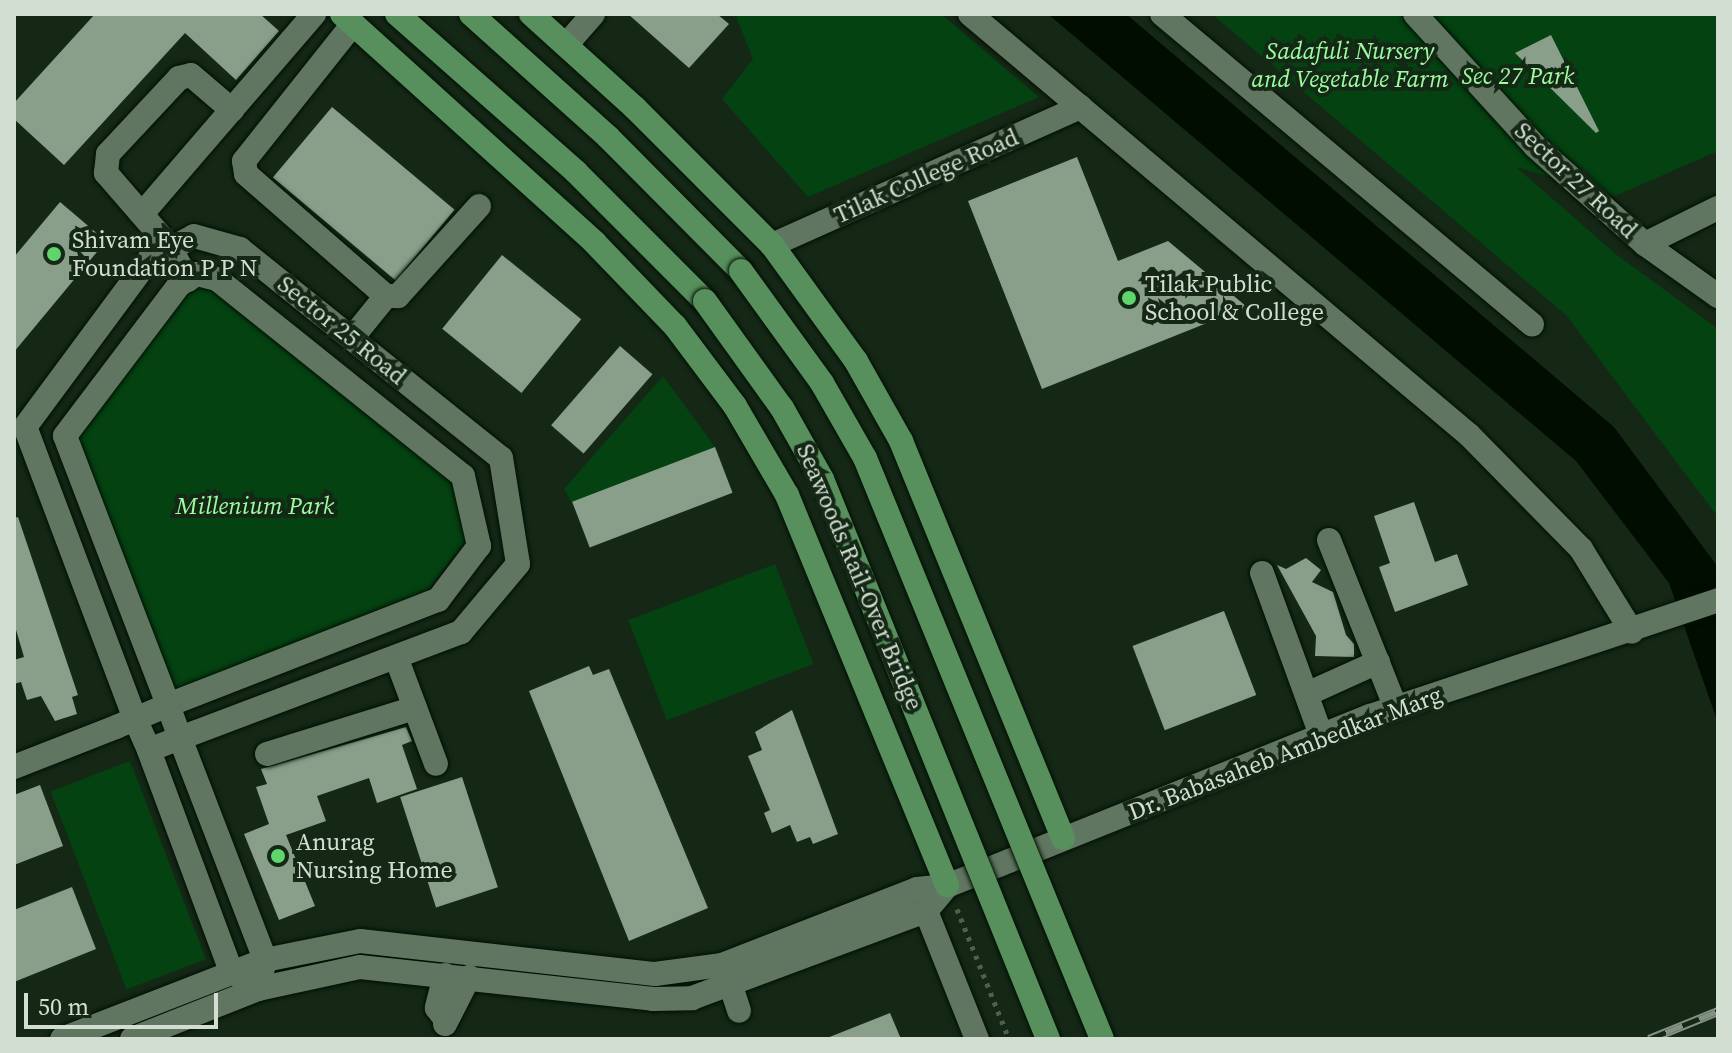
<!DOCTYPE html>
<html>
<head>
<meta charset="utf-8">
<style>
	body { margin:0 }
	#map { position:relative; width:1732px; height:1053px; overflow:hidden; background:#152816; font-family:"Source Serif 4",serif }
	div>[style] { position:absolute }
	.green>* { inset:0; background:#044211; transform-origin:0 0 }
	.water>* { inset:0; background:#000d00 }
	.building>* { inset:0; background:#899f89; transform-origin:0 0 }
	.path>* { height:5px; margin-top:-2.5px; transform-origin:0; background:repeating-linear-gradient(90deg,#506050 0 4px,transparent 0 10px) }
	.roads { filter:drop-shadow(0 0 2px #021003) drop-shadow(0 0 2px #021003) }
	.minor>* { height:24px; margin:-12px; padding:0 12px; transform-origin:12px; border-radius:12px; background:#607661 }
	.major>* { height:24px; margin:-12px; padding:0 12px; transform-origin:12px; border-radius:12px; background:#57905c }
	.rail>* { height:9px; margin-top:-4.5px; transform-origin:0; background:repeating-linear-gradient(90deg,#152816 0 18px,#829183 0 36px); box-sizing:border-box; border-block:2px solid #829183 }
	.bridges { filter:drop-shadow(0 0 2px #021003) drop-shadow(0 0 2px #021003) }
	.major-bridge>* { height:24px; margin:-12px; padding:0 12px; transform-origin:12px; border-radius:12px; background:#57905c }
	.dots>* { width:22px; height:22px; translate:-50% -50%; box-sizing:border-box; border:4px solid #152816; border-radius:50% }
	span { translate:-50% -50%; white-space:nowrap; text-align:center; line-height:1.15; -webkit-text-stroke:8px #152816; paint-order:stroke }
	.park-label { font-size:24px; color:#9cfca2; font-style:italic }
	.street-label { font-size:24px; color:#d2ded2 }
	.poi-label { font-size:24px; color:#d2ded2 }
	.left { translate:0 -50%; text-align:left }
	.frame { position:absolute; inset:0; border:16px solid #d2ded2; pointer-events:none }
	.scale { position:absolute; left:24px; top:993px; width:194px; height:36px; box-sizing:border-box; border:4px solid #d2ded2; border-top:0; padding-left:10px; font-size:24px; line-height:28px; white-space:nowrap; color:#d2ded2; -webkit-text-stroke:6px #152816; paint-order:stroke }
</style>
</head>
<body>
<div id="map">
	<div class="green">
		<div style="clip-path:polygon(735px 14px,941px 14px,1039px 97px,808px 197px,722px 99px,753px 59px)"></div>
		<div style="clip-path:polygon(1212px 14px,1718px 14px,1718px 151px,1615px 196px,1516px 167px,1617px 255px,1718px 329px,1718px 517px,1566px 315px)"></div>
		<div style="clip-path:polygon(199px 287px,210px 289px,452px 483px,465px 541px,427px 592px,175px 690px,78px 439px,188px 293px)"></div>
		<div style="clip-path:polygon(663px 376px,715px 447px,573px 505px,564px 489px)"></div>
		<div style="left:775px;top:564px;width:107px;height:157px;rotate:69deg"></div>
		<div style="left:130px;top:761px;width:212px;height:85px;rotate:69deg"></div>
	</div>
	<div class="water">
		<div style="clip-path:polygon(1048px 14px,1126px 14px,1614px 427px,1718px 567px,1718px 723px,1669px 583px,1576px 461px)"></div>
	</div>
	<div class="building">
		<div style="clip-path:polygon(95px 14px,260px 14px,279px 31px,236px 80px,185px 33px,64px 165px,14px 119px,14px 103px)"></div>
		<div style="clip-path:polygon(628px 14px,717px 14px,729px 24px,689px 68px)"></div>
		<div style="clip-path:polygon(1551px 35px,1599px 131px,1596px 133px,1515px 53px)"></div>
		<div style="left:332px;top:107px;width:160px;height:92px;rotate:40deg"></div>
		<div style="clip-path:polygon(1077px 157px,1118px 261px,1168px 241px,1247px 307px,1042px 389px,968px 201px)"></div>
		<div style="clip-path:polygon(60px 202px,106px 241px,14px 352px,14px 257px)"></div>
		<div style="left:502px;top:255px;width:102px;height:95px;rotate:39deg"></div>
		<div style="left:620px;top:346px;width:43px;height:105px;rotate:41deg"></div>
		<div style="left:715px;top:447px;width:49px;height:153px;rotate:69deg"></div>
		<div style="clip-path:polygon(1414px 502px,1435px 562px,1457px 554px,1468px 585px,1395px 612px,1379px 567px,1390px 563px,1374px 516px)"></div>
		<div style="clip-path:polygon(18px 517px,78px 695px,72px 697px,77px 714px,55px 721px,41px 696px,27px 700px,21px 682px,14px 684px,14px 660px,24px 657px,14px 623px,14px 518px)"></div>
		<div style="clip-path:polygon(1306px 558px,1321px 570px,1312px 582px,1333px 592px,1346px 635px,1354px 644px,1354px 657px,1315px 656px,1316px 636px,1277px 565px,1286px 569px)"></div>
		<div style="left:1224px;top:611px;width:90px;height:98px;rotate:69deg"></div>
		<div style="clip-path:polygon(589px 666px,593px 675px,609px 669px,708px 908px,629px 941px,529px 691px)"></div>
		<div style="clip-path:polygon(792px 710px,838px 834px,813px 844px,810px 837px,797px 842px,790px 825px,772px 833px,764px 813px,770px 810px,748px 756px,762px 750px,755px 732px)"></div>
		<div style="clip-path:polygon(406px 727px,412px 741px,402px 745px,417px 789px,377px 803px,369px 778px,317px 796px,326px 821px,286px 835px,315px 906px,279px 920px,244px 834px,269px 824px,256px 787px,267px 784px,261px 769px)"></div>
		<div style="left:462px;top:777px;width:116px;height:65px;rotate:72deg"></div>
		<div style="clip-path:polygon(40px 785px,63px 846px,14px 865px,14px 795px)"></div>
		<div style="clip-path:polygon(72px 887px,96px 949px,14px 982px,14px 910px)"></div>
		<div style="clip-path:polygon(890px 1013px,901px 1039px,827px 1039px,827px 1038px)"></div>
	</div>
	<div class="path">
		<div style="left:957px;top:909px;width:140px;rotate:68.2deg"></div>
	</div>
	<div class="roads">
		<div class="minor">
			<div style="left:970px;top:14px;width:653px;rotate:40.15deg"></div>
			<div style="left:1469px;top:435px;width:160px;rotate:45.5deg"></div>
			<div style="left:1581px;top:549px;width:97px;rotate:58.4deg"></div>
			<div style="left:1162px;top:14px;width:483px;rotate:40deg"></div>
			<div style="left:1415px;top:14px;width:180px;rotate:47.7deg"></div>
			<div style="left:1536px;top:147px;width:146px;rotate:41.7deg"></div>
			<div style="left:1645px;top:244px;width:90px;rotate:35.5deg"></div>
			<div style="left:353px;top:24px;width:175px;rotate:128.5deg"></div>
			<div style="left:244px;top:161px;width:13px;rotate:81deg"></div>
			<div style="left:246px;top:174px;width:186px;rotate:41.1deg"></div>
			<div style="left:566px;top:45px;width:41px;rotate:-48.9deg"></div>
			<div style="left:142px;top:214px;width:264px;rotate:-49.3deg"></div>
			<div style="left:1645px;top:244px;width:81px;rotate:-26.3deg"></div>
			<div style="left:772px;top:245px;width:338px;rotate:-24.1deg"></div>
			<div style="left:188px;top:280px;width:38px;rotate:-119deg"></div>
			<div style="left:170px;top:247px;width:98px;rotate:-130.9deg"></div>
			<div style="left:106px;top:173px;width:19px;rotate:-84deg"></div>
			<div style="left:108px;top:154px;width:104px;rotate:-46.9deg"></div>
			<div style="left:179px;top:78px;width:12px;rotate:-14deg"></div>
			<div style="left:191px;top:75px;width:54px;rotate:40.5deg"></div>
			<div style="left:352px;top:338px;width:54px;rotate:-51deg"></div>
			<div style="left:386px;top:296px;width:12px"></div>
			<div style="left:398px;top:296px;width:121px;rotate:-48deg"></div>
			<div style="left:1329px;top:540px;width:181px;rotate:68.3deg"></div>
			<div style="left:1262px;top:573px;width:172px;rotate:70deg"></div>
			<div style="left:396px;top:657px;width:114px;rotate:69.5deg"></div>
			<div style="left:1307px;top:694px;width:78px;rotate:-24.3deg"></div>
			<div style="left:267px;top:754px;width:155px;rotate:-17.3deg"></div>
			<div style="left:14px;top:767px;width:110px;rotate:-21.4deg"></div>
			<div style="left:116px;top:727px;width:21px;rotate:-23deg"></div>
			<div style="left:135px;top:719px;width:36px;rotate:-23deg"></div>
			<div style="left:168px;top:705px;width:290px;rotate:-21.3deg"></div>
			<div style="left:438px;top:600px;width:68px;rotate:-52.8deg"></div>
			<div style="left:479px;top:546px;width:72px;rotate:-102.9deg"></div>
			<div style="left:463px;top:476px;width:315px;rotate:-141.3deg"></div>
			<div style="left:217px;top:279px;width:21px;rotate:-166deg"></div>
			<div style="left:197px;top:274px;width:21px;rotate:149deg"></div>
			<div style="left:179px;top:285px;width:189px;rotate:127.1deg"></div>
			<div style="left:65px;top:436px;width:288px;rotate:69deg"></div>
			<div style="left:168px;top:705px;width:35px;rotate:70deg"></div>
			<div style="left:180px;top:738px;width:238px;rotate:69deg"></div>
			<div style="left:265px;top:960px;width:30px;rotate:104deg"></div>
			<div style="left:258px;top:989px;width:32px;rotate:-146deg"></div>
			<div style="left:231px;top:971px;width:236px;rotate:-110.4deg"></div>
			<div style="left:149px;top:750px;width:34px;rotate:-114deg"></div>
			<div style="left:135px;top:719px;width:312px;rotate:-110.6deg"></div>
			<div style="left:25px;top:427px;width:207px;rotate:-53.5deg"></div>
			<div style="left:148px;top:261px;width:52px;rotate:-28.5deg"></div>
			<div style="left:194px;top:236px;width:48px;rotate:15.8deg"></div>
			<div style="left:240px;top:249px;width:334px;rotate:38.7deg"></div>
			<div style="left:501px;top:458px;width:107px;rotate:80.9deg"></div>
			<div style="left:518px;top:564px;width:89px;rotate:130deg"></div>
			<div style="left:461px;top:632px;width:300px;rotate:159.3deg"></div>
			<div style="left:180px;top:738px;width:33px;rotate:159deg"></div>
			<div style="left:926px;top:911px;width:138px;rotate:68.3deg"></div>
			<div style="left:445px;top:975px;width:34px;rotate:104deg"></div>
			<div style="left:437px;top:1008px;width:15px;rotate:53deg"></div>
			<div style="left:731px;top:986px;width:26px;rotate:72deg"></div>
			<div style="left:445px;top:1024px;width:53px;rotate:-62.9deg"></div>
			<div style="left:62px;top:1039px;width:218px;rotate:-21.3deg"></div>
			<div style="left:265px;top:960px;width:97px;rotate:-11.3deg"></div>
			<div style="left:360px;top:941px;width:297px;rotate:6.4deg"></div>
			<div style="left:655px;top:974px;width:68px;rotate:-7.7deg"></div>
			<div style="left:722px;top:965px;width:209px;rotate:-21.3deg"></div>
			<div style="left:917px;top:889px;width:30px;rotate:-6deg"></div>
			<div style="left:947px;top:886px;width:456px;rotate:-21.9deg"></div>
			<div style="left:1370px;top:716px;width:367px;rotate:-18.4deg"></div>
			<div style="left:132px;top:1039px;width:136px;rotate:-21.6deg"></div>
			<div style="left:258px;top:989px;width:104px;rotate:-12.2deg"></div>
			<div style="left:360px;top:967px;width:295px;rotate:6.2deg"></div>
			<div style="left:653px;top:999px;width:39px;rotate:-1deg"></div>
			<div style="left:692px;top:998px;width:250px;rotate:-20.4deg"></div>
			<div style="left:926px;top:911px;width:33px;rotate:-50deg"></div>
		</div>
		<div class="major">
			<div style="left:342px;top:14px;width:341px;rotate:42.1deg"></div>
			<div style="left:595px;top:243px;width:115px;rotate:46.1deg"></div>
			<div style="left:675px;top:326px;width:100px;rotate:53.1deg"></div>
			<div style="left:735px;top:406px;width:103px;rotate:59.7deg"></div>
			<div style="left:787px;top:495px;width:422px;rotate:67.7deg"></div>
			<div style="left:397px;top:14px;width:239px;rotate:41.4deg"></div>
			<div style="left:576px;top:172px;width:182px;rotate:45deg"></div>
			<div style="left:471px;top:14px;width:184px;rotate:41.9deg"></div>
			<div style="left:608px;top:137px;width:189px;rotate:45.2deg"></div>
			<div style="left:531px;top:14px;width:140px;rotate:42.1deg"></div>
			<div style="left:635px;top:108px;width:194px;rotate:45deg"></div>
			<div style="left:772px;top:245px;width:143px;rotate:54.1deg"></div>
			<div style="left:856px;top:361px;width:92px;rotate:60.6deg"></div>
			<div style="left:901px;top:441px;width:429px;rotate:67.8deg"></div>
		</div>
	</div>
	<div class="rail">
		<div style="left:1649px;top:1039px;width:74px;rotate:-22.1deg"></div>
	</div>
	<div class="bridges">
		<div class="major-bridge">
			<div style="left:741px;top:271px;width:138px;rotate:54.1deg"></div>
			<div style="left:822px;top:383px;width:86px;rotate:60.2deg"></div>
			<div style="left:865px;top:458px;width:627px;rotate:67.81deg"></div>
			<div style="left:705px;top:301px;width:132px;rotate:54.3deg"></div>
			<div style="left:782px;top:408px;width:81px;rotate:60.6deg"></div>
			<div style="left:822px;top:479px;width:604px;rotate:68.02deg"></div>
		</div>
	</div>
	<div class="dots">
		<div style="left:54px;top:254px;background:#5fd56b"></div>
		<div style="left:1129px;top:298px;background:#5fd56b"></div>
		<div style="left:278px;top:856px;background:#5fd56b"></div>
	</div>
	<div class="park-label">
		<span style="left:1350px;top:65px">Sadafuli Nursery<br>and Vegetable Farm</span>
		<span style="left:1518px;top:76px">Sec 27 Park</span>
		<span style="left:255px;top:506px">Millenium Park</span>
	</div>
	<div class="street-label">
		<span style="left:926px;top:176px;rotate:-24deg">Tilak College Road</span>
		<span style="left:1576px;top:180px;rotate:43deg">Sector 27 Road</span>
		<span style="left:342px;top:330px;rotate:39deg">Sector 25 Road</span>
		<span style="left:860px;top:577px;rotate:67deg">Seawoods Rail-Over Bridge</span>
		<span style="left:1285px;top:753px;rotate:-21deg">Dr. Babasaheb Ambedkar Marg</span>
	</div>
	<div class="poi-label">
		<span class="left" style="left:72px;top:254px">Shivam Eye<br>Foundation P P N</span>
		<span class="left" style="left:1145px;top:298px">Tilak Public<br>School &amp; College</span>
		<span class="left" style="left:296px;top:856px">Anurag<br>Nursing Home</span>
	</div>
	<div class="frame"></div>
	<div class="scale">50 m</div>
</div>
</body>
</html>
